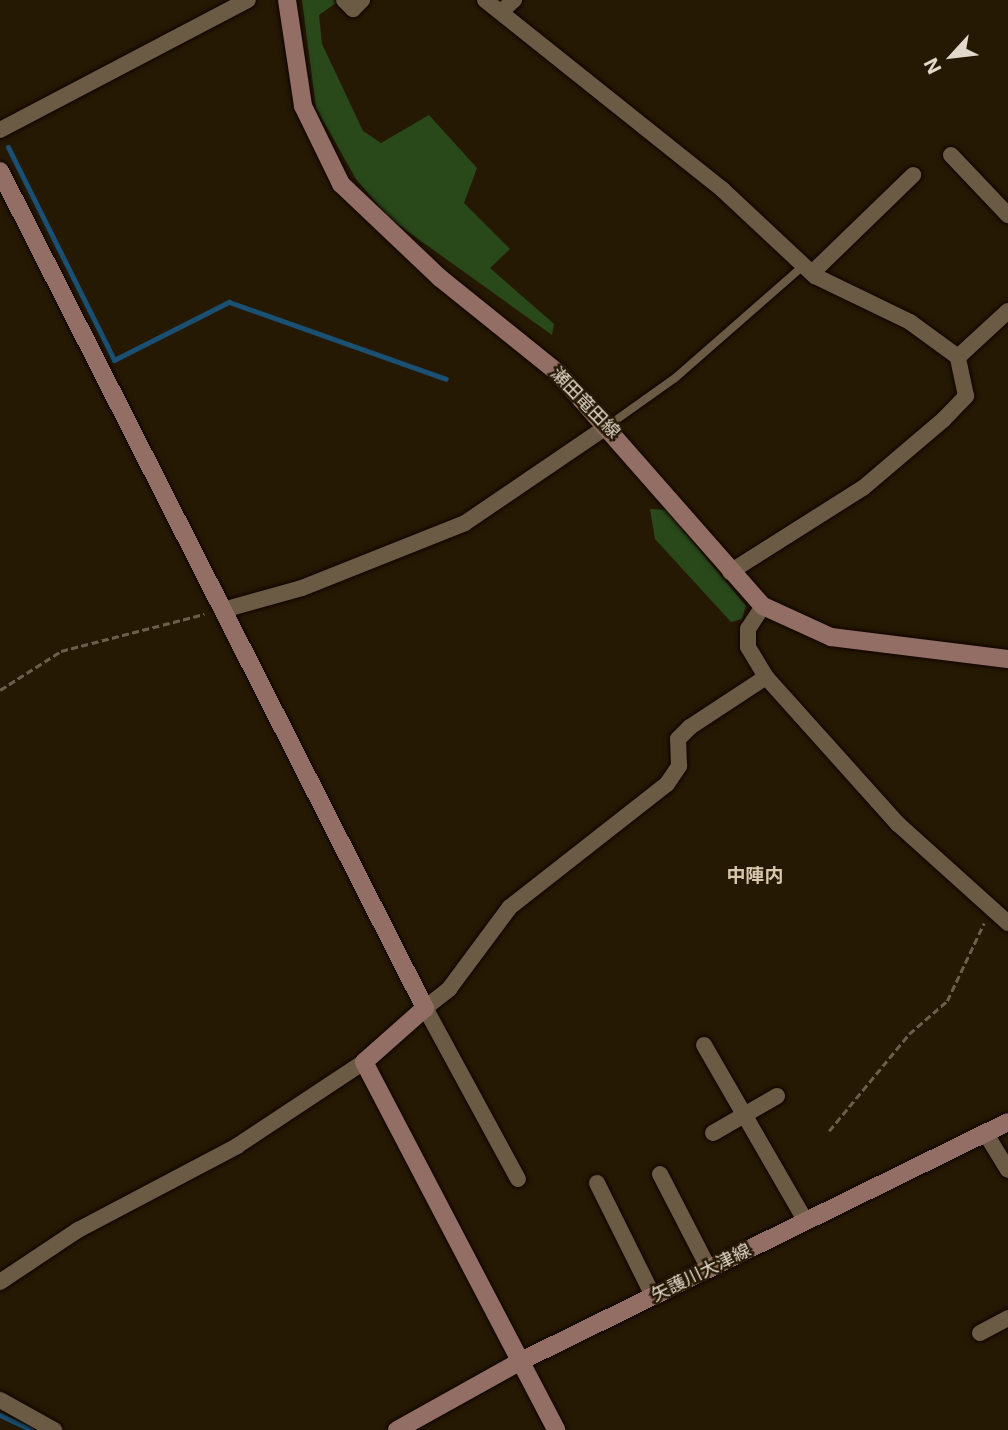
<!DOCTYPE html>
<html>
<head>
<meta charset="utf-8">
<style>
	body { margin:0 }
	#map { position:relative; width:1008px; height:1430px; overflow:hidden; background:#261904; font-family:Inter,"Noto Sans JP",sans-serif }
	div>[style] { position:absolute }
	.forest>* { inset:0; background:#2a491b }
	.stream>* { height:5px; margin:-2.5px; padding:0 2.5px; transform-origin:2.5px; border-radius:2.5px; background:#195073 }
	.path>* { height:2.5px; margin-top:-1.25px; transform-origin:0; background:repeating-linear-gradient(90deg,#6a5e4c 0 7px,transparent 0 10.5px) }
	.roads { filter:drop-shadow(0 0 2px #0f0400) drop-shadow(0 0 2px #0f0400) }
	.lane>* { height:8px; margin:-4px; padding:0 4px; transform-origin:4px; border-radius:4px; background:#6b5b45 }
	.street>* { height:16px; margin:-8px; padding:0 8px; transform-origin:8px; border-radius:8px; background:#6b5b45 }
	.secondary>* { height:18px; margin:-9px; padding:0 9px; transform-origin:9px; border-radius:9px; background:#926e65 }
	span { translate:-50% -50%; white-space:nowrap; text-align:center; line-height:1.15; -webkit-text-stroke:5px #261904; paint-order:stroke }
	.street-label { font-size:18px; color:#e2d9cc }
	.neighbourhood-label { font-size:19px; color:#d7c5ac; font-weight:700 }
	.north { position:absolute; left:917px; top:21px; width:70px; height:70px; -webkit-text-stroke:5px #261904; paint-order:stroke; rotate:243deg; font-size:19px; font-weight:700; line-height:28px; text-align:center; color:#e2d9cc }
	.north::after { content:''; display:block; margin:auto; width:24px; height:32px; background:#e2d9cc; clip-path:polygon(50% 0,100% 100%,50% 72%,0 100%) }
</style>
</head>
<body>
<div id="map">
	<div class="forest">
		<div style="clip-path:polygon(302px 0,340px 0,319px 15px,322px 44px,363px 131px,381px 143px,429px 115px,477px 168px,464px 203px,510px 249px,490px 268px,554px 324px,552px 335px,389px 218px,356px 179px,316px 108px)"></div>
		<div style="clip-path:polygon(650px 509px,666px 510px,746px 606px,742px 619px,731px 622px,655px 539px)"></div>
	</div>
	<div class="stream">
		<div style="left:8px;top:147px;width:238px;rotate:63.5deg"></div>
		<div style="left:114px;top:360px;width:129px;rotate:-26.8deg"></div>
		<div style="left:229px;top:302px;width:230px;rotate:19.5deg"></div>
		<div style="left:0;top:1415px;width:35px;rotate:25deg"></div>
	</div>
	<div class="path">
		<div style="left:0;top:690px;width:72px;rotate:-32.6deg"></div>
		<div style="left:61px;top:651px;width:148px;rotate:-14.5deg"></div>
		<div style="left:829px;top:1131px;width:126px;rotate:-50.5deg"></div>
		<div style="left:909px;top:1034px;width:50px;rotate:-41deg"></div>
		<div style="left:947px;top:1001px;width:86px;rotate:-64.6deg"></div>
	</div>
	<div class="roads">
		<div class="lane">
			<div style="left:609px;top:425px;width:81px;rotate:-35.5deg"></div>
			<div style="left:675px;top:378px;width:170px;rotate:-41.2deg"></div>
		</div>
		<div class="street">
			<div style="left:344px;top:0;width:13px;rotate:45deg"></div>
			<div style="left:353px;top:9px;width:13px;rotate:-45deg"></div>
			<div style="left:485px;top:0;width:305px;rotate:38.6deg"></div>
			<div style="left:723px;top:190px;width:126px;rotate:43.1deg"></div>
			<div style="left:815px;top:276px;width:106px;rotate:25.8deg"></div>
			<div style="left:910px;top:322px;width:59px;rotate:36.1deg"></div>
			<div style="left:501px;top:12px;width:18px;rotate:-43deg"></div>
			<div style="left:0;top:130px;width:280px;rotate:-27.7deg"></div>
			<div style="left:951px;top:155px;width:83px;rotate:46.5deg"></div>
			<div style="left:812px;top:273px;width:141px;rotate:-44.1deg"></div>
			<div style="left:730px;top:572px;width:157px;rotate:-32.3deg"></div>
			<div style="left:863px;top:488px;width:106px;rotate:-40.4deg"></div>
			<div style="left:944px;top:419px;width:32px;rotate:-46deg"></div>
			<div style="left:966px;top:396px;width:40px;rotate:-102deg"></div>
			<div style="left:958px;top:357px;width:68px;rotate:-42.6deg"></div>
			<div style="left:763px;top:606px;width:27px;rotate:123deg"></div>
			<div style="left:748px;top:629px;width:18px;rotate:90deg"></div>
			<div style="left:748px;top:647px;width:35px;rotate:59deg"></div>
			<div style="left:766px;top:677px;width:198px;rotate:48.1deg"></div>
			<div style="left:898px;top:824px;width:148px;rotate:42deg"></div>
			<div style="left:223px;top:610px;width:82px;rotate:-15.6deg"></div>
			<div style="left:302px;top:588px;width:175px;rotate:-21.7deg"></div>
			<div style="left:465px;top:523px;width:174px;rotate:-34.2deg"></div>
			<div style="left:704px;top:1045px;width:204px;rotate:60deg"></div>
			<div style="left:713px;top:1133px;width:74px;rotate:-30deg"></div>
			<div style="left:986px;top:1134px;width:42px;rotate:58.6deg"></div>
			<div style="left:660px;top:1174px;width:107px;rotate:62.7deg"></div>
			<div style="left:518px;top:1179px;width:195px;rotate:-118.5deg"></div>
			<div style="left:425px;top:1008px;width:31px;rotate:-38deg"></div>
			<div style="left:449px;top:989px;width:102px;rotate:-53.4deg"></div>
			<div style="left:510px;top:907px;width:199px;rotate:-38.1deg"></div>
			<div style="left:667px;top:784px;width:22px;rotate:-56deg"></div>
			<div style="left:679px;top:766px;width:27px;rotate:-92deg"></div>
			<div style="left:678px;top:739px;width:17px;rotate:-45deg"></div>
			<div style="left:690px;top:727px;width:91px;rotate:-33.3deg"></div>
			<div style="left:597px;top:1183px;width:126px;rotate:63.6deg"></div>
			<div style="left:0;top:1282px;width:94px;rotate:-33.7deg"></div>
			<div style="left:78px;top:1230px;width:180px;rotate:-27.8deg"></div>
			<div style="left:237px;top:1146px;width:152px;rotate:-33.5deg"></div>
			<div style="left:980px;top:1333px;width:32px;rotate:-28deg"></div>
			<div style="left:0;top:1400px;width:62px;rotate:29.1deg"></div>
		</div>
		<div class="secondary">
			<div style="left:287px;top:0;width:107px;rotate:81.4deg"></div>
			<div style="left:303px;top:106px;width:87px;rotate:64deg"></div>
			<div style="left:341px;top:184px;width:137px;rotate:43.5deg"></div>
			<div style="left:440px;top:278px;width:151px;rotate:38.8deg"></div>
			<div style="left:558px;top:373px;width:310px;rotate:48.7deg"></div>
			<div style="left:763px;top:606px;width:75px;rotate:24.5deg"></div>
			<div style="left:831px;top:637px;width:178px;rotate:7.1deg"></div>
			<div style="left:0;top:171px;width:939px;rotate:63.08deg"></div>
			<div style="left:425px;top:1008px;width:81px;rotate:138.5deg"></div>
			<div style="left:364px;top:1062px;width:415px;rotate:62.4deg"></div>
			<div style="left:397px;top:1430px;width:142px;rotate:-29.1deg"></div>
			<div style="left:521px;top:1361px;width:542px;rotate:-26.14deg"></div>
		</div>
	</div>
	<div class="street-label">
		<span style="left:585px;top:403px;rotate:46deg">瀬田竜田線</span>
		<span style="left:701px;top:1273px;rotate:-26deg">矢護川大津線</span>
	</div>
	<div class="neighbourhood-label">
		<span style="left:755px;top:876px">中陣内</span>
	</div>
	<div class="north">N</div>
</div>
</body>
</html>
